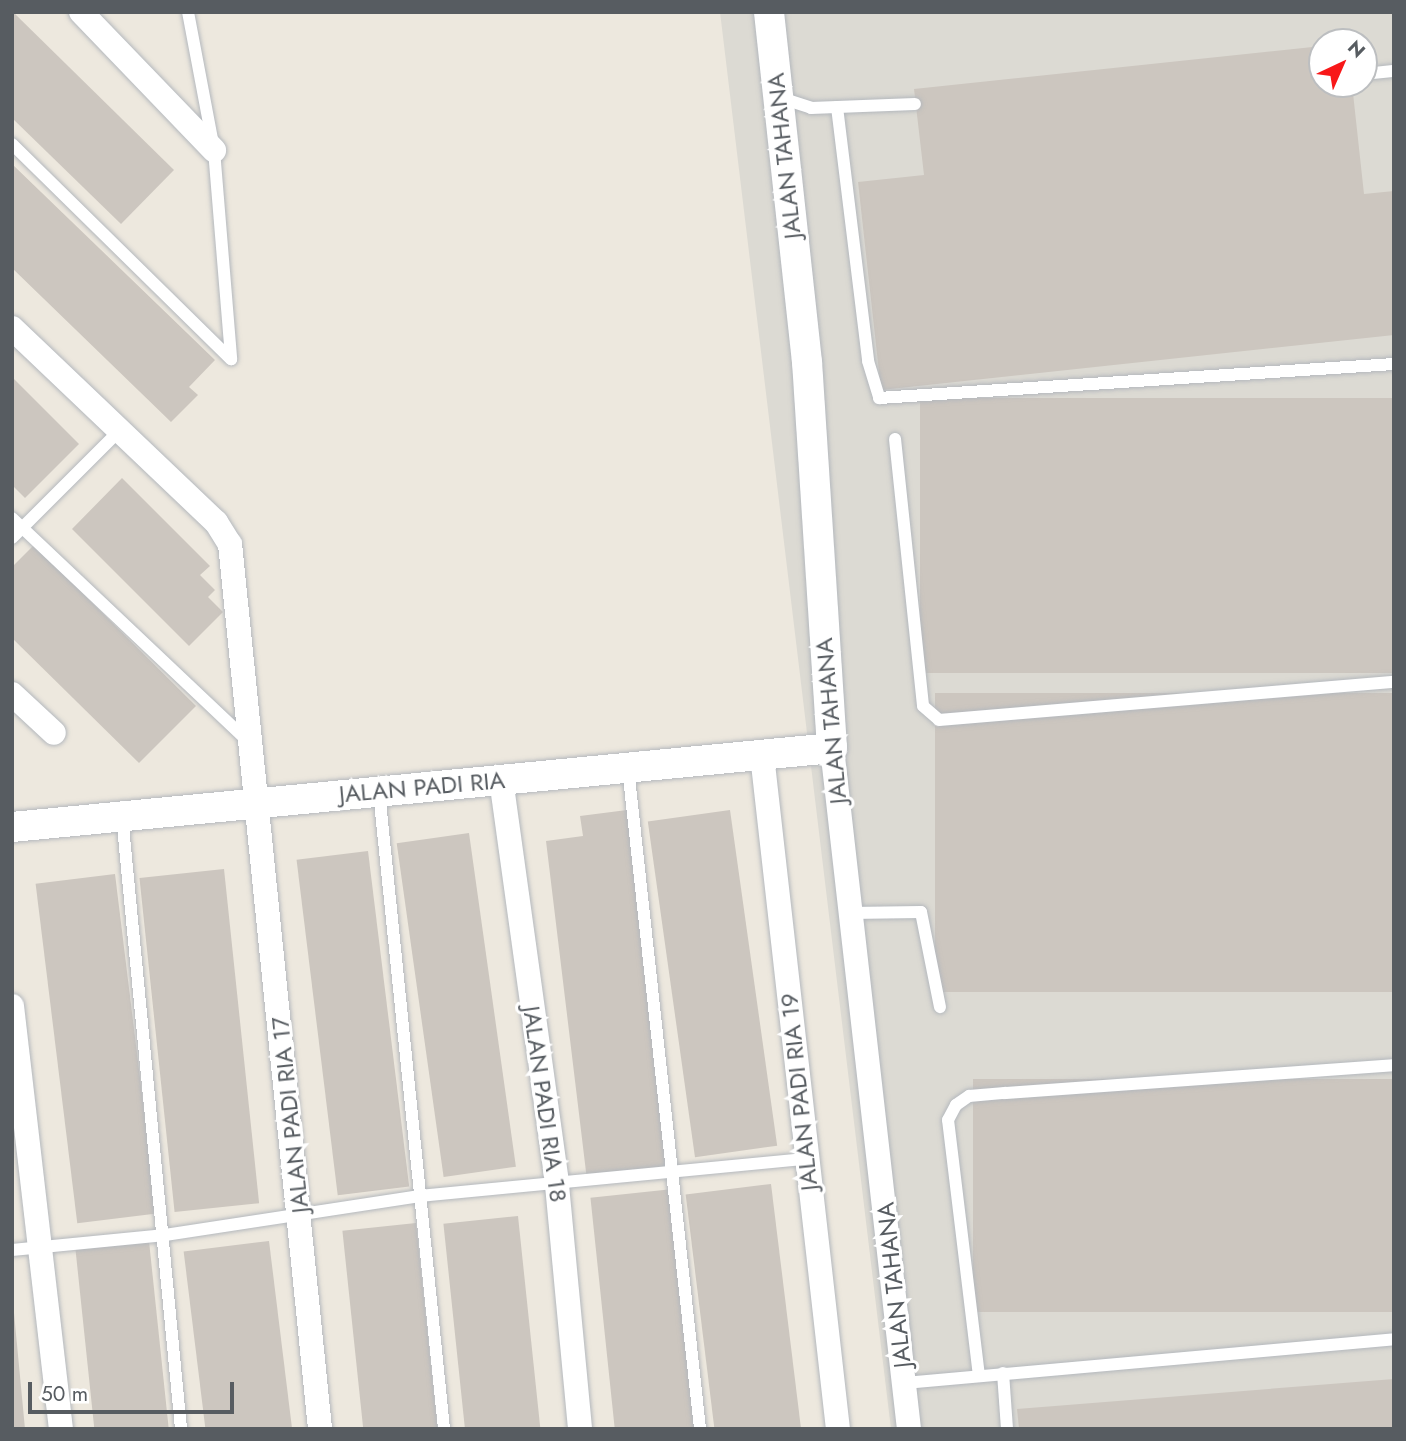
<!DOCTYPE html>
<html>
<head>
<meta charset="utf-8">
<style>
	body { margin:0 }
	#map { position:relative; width:1406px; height:1441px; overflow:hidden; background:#ede8de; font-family:Jost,sans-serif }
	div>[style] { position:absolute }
	.industrial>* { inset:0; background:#dcdad3 }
	.building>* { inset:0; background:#ccc6bf; transform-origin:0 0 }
	.roads { filter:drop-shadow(0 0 2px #b4b8bd) drop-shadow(0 0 2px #b4b8bd) }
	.service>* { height:12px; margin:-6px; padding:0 6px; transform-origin:6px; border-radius:6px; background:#fff }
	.minor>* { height:24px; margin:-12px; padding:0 12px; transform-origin:12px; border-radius:12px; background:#fff }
	.tertiary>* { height:30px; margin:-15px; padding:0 15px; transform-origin:15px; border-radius:15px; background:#fff }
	span { translate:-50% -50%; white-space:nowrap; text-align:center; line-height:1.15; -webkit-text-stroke:6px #fff; paint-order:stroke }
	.street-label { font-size:24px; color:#575c61 }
	.frame { position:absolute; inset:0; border:14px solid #575c61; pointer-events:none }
	.north { position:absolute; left:1308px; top:28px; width:70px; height:70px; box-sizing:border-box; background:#fff; border:2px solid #bcbec0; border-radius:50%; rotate:44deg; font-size:19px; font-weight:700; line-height:28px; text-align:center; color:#575c61 }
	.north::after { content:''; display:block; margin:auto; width:24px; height:32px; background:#f81819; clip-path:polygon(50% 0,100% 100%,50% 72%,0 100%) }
	.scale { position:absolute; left:28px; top:1382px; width:206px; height:32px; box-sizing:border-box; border:4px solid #575c61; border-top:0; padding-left:9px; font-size:21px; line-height:24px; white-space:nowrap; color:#575c61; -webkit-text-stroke:5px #fff; paint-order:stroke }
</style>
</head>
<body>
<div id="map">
	<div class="industrial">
		<div style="clip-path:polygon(evenodd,720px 12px,1394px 12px,1394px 1429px,891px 1429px,720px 12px,1322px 42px,1364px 42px,1364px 84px,1322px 84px,1322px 42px)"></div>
	</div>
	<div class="building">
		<div style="clip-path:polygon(13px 12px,174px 170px,121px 224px,12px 118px)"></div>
		<div style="clip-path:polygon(1322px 46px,1322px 84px,1352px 84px,1364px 194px,1394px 191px,1394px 335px,881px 390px,858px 182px,924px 175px,914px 89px)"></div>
		<div style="clip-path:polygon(12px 164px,215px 360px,189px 387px,198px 395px,171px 422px,12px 268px)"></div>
		<div style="clip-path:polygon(12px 377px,79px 444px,25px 498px,12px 485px)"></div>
		<div style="left:1394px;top:398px;width:275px;height:474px;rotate:90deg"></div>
		<div style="clip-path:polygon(122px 478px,210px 566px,200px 575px,215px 590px,208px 597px,223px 612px,189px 646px,72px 529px)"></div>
		<div style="clip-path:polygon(34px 545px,196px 706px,139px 763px,12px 638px,12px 567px)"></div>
		<div style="left:1394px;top:693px;width:299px;height:459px;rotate:90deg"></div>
		<div style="clip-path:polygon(627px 810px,671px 1171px,587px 1180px,546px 841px,583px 836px,580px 816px)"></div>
		<div style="left:730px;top:810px;width:339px;height:83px;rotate:82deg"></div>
		<div style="left:469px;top:833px;width:337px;height:73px;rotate:82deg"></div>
		<div style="left:368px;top:851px;width:338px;height:72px;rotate:83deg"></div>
		<div style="left:224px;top:869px;width:336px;height:85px;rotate:84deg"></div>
		<div style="left:115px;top:874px;width:342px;height:80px;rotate:83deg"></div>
		<div style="left:1394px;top:1079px;width:233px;height:421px;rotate:90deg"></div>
		<div style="left:771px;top:1184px;width:247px;height:86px;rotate:83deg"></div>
		<div style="left:673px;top:1189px;width:241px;height:83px;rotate:84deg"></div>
		<div style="left:518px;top:1216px;width:214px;height:75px;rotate:84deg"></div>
		<div style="left:416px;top:1223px;width:207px;height:74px;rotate:84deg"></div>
		<div style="left:149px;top:1241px;width:189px;height:74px;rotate:84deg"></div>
		<div style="left:269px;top:1241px;width:189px;height:86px;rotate:83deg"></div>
		<div style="clip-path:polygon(12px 1313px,14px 1313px,25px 1429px,12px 1429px)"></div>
		<div style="clip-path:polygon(1394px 1379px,1394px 1429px,1019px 1429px,1017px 1409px)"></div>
	</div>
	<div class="roads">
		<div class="service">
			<div style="left:188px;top:12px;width:140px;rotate:79.3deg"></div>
			<div style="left:214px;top:150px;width:210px;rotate:85.3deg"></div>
			<div style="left:1364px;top:74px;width:30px;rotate:-6deg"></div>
			<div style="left:778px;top:97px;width:35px;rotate:18deg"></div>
			<div style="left:811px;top:108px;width:104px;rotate:-2.2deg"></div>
			<div style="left:837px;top:107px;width:256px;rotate:83deg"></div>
			<div style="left:868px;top:361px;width:39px;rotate:73deg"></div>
			<div style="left:879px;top:398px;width:516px;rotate:-3.78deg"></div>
			<div style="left:12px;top:144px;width:307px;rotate:44.5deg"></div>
			<div style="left:895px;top:439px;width:268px;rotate:84deg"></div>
			<div style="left:923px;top:706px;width:21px;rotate:41deg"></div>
			<div style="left:939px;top:720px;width:457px;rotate:-4.8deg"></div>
			<div style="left:12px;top:518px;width:325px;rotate:43.4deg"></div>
			<div style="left:12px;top:538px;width:151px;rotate:-45deg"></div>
			<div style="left:628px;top:768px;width:665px;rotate:83.78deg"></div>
			<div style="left:379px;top:792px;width:640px;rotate:84.17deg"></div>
			<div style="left:122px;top:816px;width:616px;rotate:84.5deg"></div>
			<div style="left:850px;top:913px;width:71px;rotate:-0.8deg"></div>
			<div style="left:921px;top:912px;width:97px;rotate:78.7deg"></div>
			<div style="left:12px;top:1250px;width:154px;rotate:-5.6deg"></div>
			<div style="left:165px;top:1235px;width:258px;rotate:-8.7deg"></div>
			<div style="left:420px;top:1196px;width:389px;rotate:-5.5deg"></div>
			<div style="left:1003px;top:1373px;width:56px;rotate:85.9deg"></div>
			<div style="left:979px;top:1376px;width:258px;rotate:-96.9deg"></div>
			<div style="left:948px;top:1120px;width:17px;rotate:-62deg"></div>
			<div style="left:956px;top:1105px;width:16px;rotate:-35deg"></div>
			<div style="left:969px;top:1096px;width:36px;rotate:-5deg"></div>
			<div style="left:1005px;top:1093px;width:390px;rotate:-4.1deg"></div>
			<div style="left:905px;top:1383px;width:491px;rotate:-5.1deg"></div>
		</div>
		<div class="minor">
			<div style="left:81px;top:12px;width:192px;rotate:46.1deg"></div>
			<div style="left:12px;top:328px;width:282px;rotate:43.6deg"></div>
			<div style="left:216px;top:522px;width:26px;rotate:58deg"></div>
			<div style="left:230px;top:544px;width:890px;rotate:84.19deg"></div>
			<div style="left:12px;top:694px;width:57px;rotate:42.9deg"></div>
			<div style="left:832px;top:748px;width:685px;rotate:83.55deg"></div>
			<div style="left:762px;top:755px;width:678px;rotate:83.57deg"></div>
			<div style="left:501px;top:779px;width:410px;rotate:82.1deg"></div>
			<div style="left:557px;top:1185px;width:245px;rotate:84.6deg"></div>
			<div style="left:12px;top:1006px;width:426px;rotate:83.4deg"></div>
		</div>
		<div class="tertiary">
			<div style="left:12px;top:827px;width:824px;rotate:-5.5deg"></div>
			<div style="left:832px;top:748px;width:387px;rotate:-93.7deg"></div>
			<div style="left:807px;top:362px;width:352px;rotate:-96.2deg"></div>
		</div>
	</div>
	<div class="street-label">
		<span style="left:784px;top:156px;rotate:-96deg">JALAN TAHANA</span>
		<span style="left:831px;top:721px;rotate:-95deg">JALAN TAHANA</span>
		<span style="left:422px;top:787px;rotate:-5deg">JALAN PADI RIA</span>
		<span style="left:799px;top:1092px;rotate:-96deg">JALAN PADI RIA 19</span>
		<span style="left:545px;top:1104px;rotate:82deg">JALAN PADI RIA 18</span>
		<span style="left:290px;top:1115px;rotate:-96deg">JALAN PADI RIA 17</span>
		<span style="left:894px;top:1285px;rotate:-96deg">JALAN TAHANA</span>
	</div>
	<div class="frame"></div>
	<div class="north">N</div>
	<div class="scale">50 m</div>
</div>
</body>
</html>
